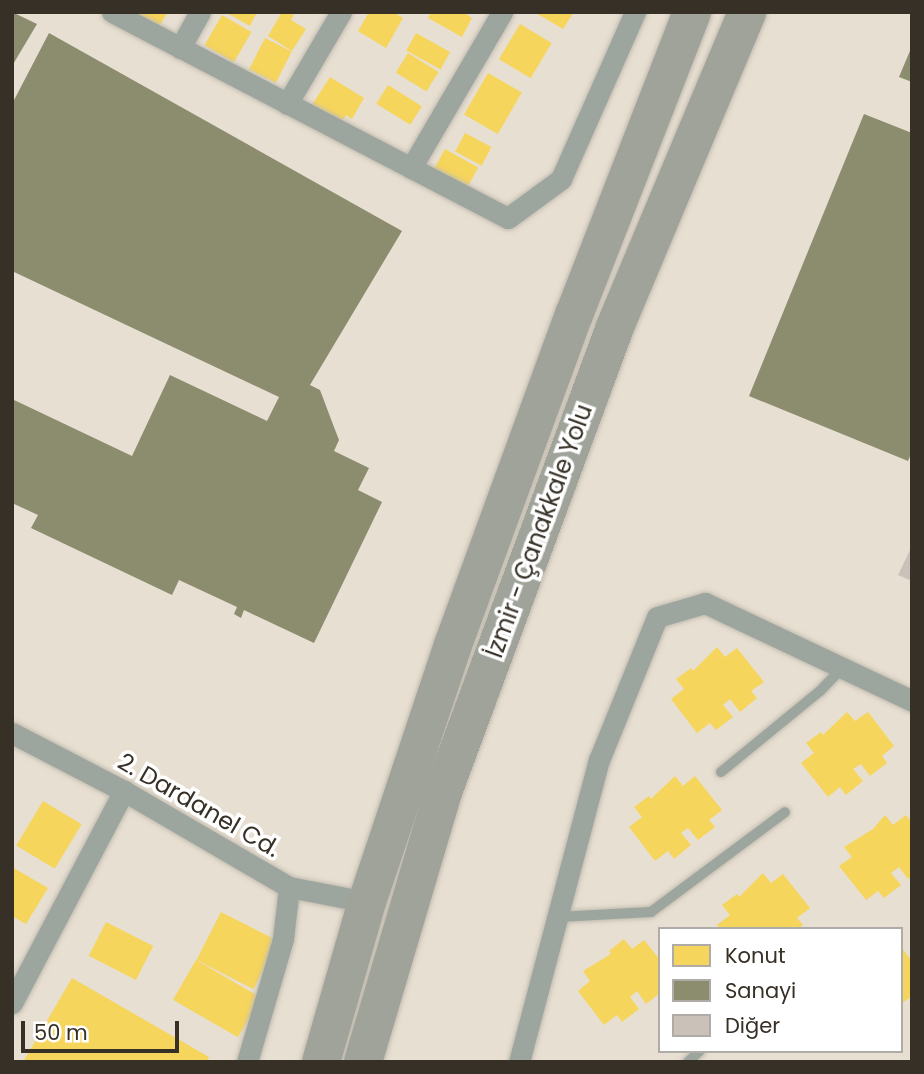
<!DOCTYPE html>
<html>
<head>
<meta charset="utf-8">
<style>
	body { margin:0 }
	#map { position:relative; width:924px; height:1074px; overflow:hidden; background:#e7dfd1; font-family:Poppins,sans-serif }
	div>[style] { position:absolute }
	.homes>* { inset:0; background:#f6d55c; transform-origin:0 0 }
	.industry>* { inset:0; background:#8c8c6e }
	.building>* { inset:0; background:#cac1b8 }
	.roads { filter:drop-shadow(0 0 2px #c2bbb0) drop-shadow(0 0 2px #c2bbb0) }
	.lane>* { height:10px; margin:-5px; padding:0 5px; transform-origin:5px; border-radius:5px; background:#9ca69e }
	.street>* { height:21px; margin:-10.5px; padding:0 10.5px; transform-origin:10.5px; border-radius:10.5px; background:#9ca69e }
	.highway>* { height:38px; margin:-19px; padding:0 19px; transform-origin:19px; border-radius:19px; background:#a0a39a }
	span { translate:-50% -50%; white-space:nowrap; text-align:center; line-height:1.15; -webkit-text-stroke:7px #fff; paint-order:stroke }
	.street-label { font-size:24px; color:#363026 }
	.frame { position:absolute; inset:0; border:14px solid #363026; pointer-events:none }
	.legend { position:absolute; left:658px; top:927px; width:245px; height:126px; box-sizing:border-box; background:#fff; border:2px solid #afaca8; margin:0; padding:9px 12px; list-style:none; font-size:21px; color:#363026 }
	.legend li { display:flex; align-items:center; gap:14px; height:35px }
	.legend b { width:35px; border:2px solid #afaca8 }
	.scale { position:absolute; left:21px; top:1021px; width:158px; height:32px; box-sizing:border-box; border:4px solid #363026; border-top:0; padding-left:9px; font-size:21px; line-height:24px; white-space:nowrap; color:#363026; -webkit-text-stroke:5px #fff; paint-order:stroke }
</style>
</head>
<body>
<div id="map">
	<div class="homes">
		<div style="clip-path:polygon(133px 12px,168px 12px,158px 28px)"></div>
		<div style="clip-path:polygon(225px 12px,257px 12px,250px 26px)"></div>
		<div style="clip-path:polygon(282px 12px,294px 15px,291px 20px,306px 29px,292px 51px,268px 36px)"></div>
		<div style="clip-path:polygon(369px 12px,393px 12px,403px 18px,386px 48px,358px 31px)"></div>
		<div style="clip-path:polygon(431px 12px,463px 12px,472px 18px,462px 37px,428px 18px)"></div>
		<div style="clip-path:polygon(534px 12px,574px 12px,563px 29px)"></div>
		<div style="left:222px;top:15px;width:34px;height:35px;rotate:30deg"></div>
		<div style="left:520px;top:24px;width:37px;height:41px;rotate:31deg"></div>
		<div style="left:416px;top:33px;width:39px;height:20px;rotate:29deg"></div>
		<div style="left:265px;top:38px;width:30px;height:35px;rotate:27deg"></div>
		<div style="left:408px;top:53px;width:36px;height:23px;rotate:32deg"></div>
		<div style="left:488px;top:73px;width:39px;height:48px;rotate:30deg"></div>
		<div style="clip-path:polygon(330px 77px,364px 98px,352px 119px,346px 115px,341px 123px,312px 105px)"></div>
		<div style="left:388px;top:85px;width:40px;height:22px;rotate:32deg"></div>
		<div style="left:465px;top:133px;width:30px;height:21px;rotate:28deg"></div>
		<div style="left:445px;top:149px;width:38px;height:24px;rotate:29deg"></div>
		<div style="clip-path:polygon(717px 647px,725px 657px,737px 648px,764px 682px,751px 691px,757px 698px,740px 712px,730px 699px,723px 705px,733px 717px,716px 730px,710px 723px,697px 733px,671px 699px,684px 689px,676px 679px,691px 668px,693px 671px)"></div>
		<div style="clip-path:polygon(847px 712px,855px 721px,868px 712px,894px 746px,882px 756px,887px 763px,870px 776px,861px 764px,853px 769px,863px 781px,846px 795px,840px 787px,828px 797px,801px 763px,814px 753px,806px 743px,821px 732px,823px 735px)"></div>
		<div style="clip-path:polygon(675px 776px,683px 786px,695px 776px,722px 810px,709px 820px,715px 827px,698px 840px,688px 828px,681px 833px,691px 845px,674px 859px,668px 851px,655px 861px,629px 827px,642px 817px,634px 807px,649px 796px,651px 799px)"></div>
		<div style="left:43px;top:801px;width:45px;height:52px;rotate:31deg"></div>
		<div style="clip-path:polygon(885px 815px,893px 825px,906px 815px,912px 823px,912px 876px,908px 879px,899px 867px,891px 873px,901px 885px,884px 898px,878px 891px,866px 900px,839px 866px,852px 857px,844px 847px,873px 829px)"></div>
		<div style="clip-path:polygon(12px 867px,48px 888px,26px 924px,12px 916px)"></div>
		<div style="clip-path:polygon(763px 873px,771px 883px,783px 874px,810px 908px,797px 918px,803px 925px,798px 929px,720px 929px,717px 925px,730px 915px,722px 905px,737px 894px,739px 897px)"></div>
		<div style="left:221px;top:912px;width:64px;height:54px;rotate:27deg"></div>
		<div style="left:106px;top:922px;width:53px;height:38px;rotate:27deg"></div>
		<div style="clip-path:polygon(624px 939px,632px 949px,644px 940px,660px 960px,660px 993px,646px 1004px,637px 991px,630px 997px,639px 1009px,622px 1022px,617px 1015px,604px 1025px,578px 991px,590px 981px,583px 971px,611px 954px,609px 951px)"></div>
		<div style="clip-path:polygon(901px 947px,912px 961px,912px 996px,901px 1004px)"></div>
		<div style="left:196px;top:960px;width:75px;height:46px;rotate:30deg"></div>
		<div style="clip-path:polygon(72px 978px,209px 1057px,206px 1062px,23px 1062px)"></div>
	</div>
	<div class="industry">
		<div style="clip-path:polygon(12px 12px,37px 24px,12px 66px)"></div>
		<div style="clip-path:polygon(49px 33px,402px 231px,310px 385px,320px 390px,334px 427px,339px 440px,334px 451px,369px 468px,358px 490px,382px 502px,314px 643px,244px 610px,241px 618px,234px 614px,237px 607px,179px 580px,172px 595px,31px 528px,38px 515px,12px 503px,12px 399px,132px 456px,170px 375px,267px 421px,279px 397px,12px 271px,12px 104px)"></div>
		<div style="clip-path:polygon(912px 46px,912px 82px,899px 77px)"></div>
		<div style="clip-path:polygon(864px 114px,912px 133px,912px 452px,908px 461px,749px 396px)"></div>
	</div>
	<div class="building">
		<div style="clip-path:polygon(912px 546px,912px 581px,898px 575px)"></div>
	</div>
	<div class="roads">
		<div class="lane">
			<div style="left:721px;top:772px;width:128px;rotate:-39.3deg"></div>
			<div style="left:820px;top:691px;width:32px;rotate:-46deg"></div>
			<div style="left:558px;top:917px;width:93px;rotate:-3.1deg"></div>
			<div style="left:651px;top:912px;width:167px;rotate:-36.7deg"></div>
			<div style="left:688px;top:1062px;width:16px;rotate:-43deg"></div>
		</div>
		<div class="street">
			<div style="left:112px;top:12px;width:446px;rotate:27.5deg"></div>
			<div style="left:508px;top:218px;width:66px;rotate:-36.3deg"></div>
			<div style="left:561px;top:179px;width:183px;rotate:-66.1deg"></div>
			<div style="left:180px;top:48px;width:41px;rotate:-60.9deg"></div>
			<div style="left:287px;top:104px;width:107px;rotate:-59.6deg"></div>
			<div style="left:411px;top:168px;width:181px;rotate:-59.7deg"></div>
			<div style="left:12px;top:733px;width:126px;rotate:27.4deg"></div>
			<div style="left:124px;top:791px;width:191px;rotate:30.2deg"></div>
			<div style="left:289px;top:887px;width:79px;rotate:10.9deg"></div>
			<div style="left:12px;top:1003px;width:240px;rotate:-62.2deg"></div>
			<div style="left:247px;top:1062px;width:128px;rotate:-73.7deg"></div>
			<div style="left:283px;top:939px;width:52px;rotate:-83.4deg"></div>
			<div style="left:519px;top:1062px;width:312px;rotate:-75.2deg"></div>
			<div style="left:599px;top:760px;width:154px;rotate:-67.9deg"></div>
			<div style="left:657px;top:617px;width:50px;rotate:-16.3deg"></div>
			<div style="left:705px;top:603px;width:229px;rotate:25.3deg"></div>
		</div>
		<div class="highway">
			<div style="left:321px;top:1062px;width:166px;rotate:-74deg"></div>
			<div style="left:367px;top:902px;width:271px;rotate:-71.5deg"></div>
			<div style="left:453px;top:645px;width:351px;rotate:-69.9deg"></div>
			<div style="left:574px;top:315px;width:325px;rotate:-68.7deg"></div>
			<div style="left:363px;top:1062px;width:282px;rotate:-73.5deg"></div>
			<div style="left:443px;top:792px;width:494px;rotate:-69.7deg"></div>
			<div style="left:614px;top:329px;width:344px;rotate:-67.2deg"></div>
		</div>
	</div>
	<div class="street-label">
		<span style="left:539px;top:531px;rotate:-70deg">İzmir - Çanakkale Yolu</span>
		<span style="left:199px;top:805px;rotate:30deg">2. Dardanel Cd.</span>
	</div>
	<div class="frame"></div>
	<ul class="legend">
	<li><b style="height:19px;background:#f6d55c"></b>Konut</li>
	<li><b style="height:19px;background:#8c8c6e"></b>Sanayi</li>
	<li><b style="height:19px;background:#cac1b8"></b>Diğer</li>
	</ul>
	<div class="scale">50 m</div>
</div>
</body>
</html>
